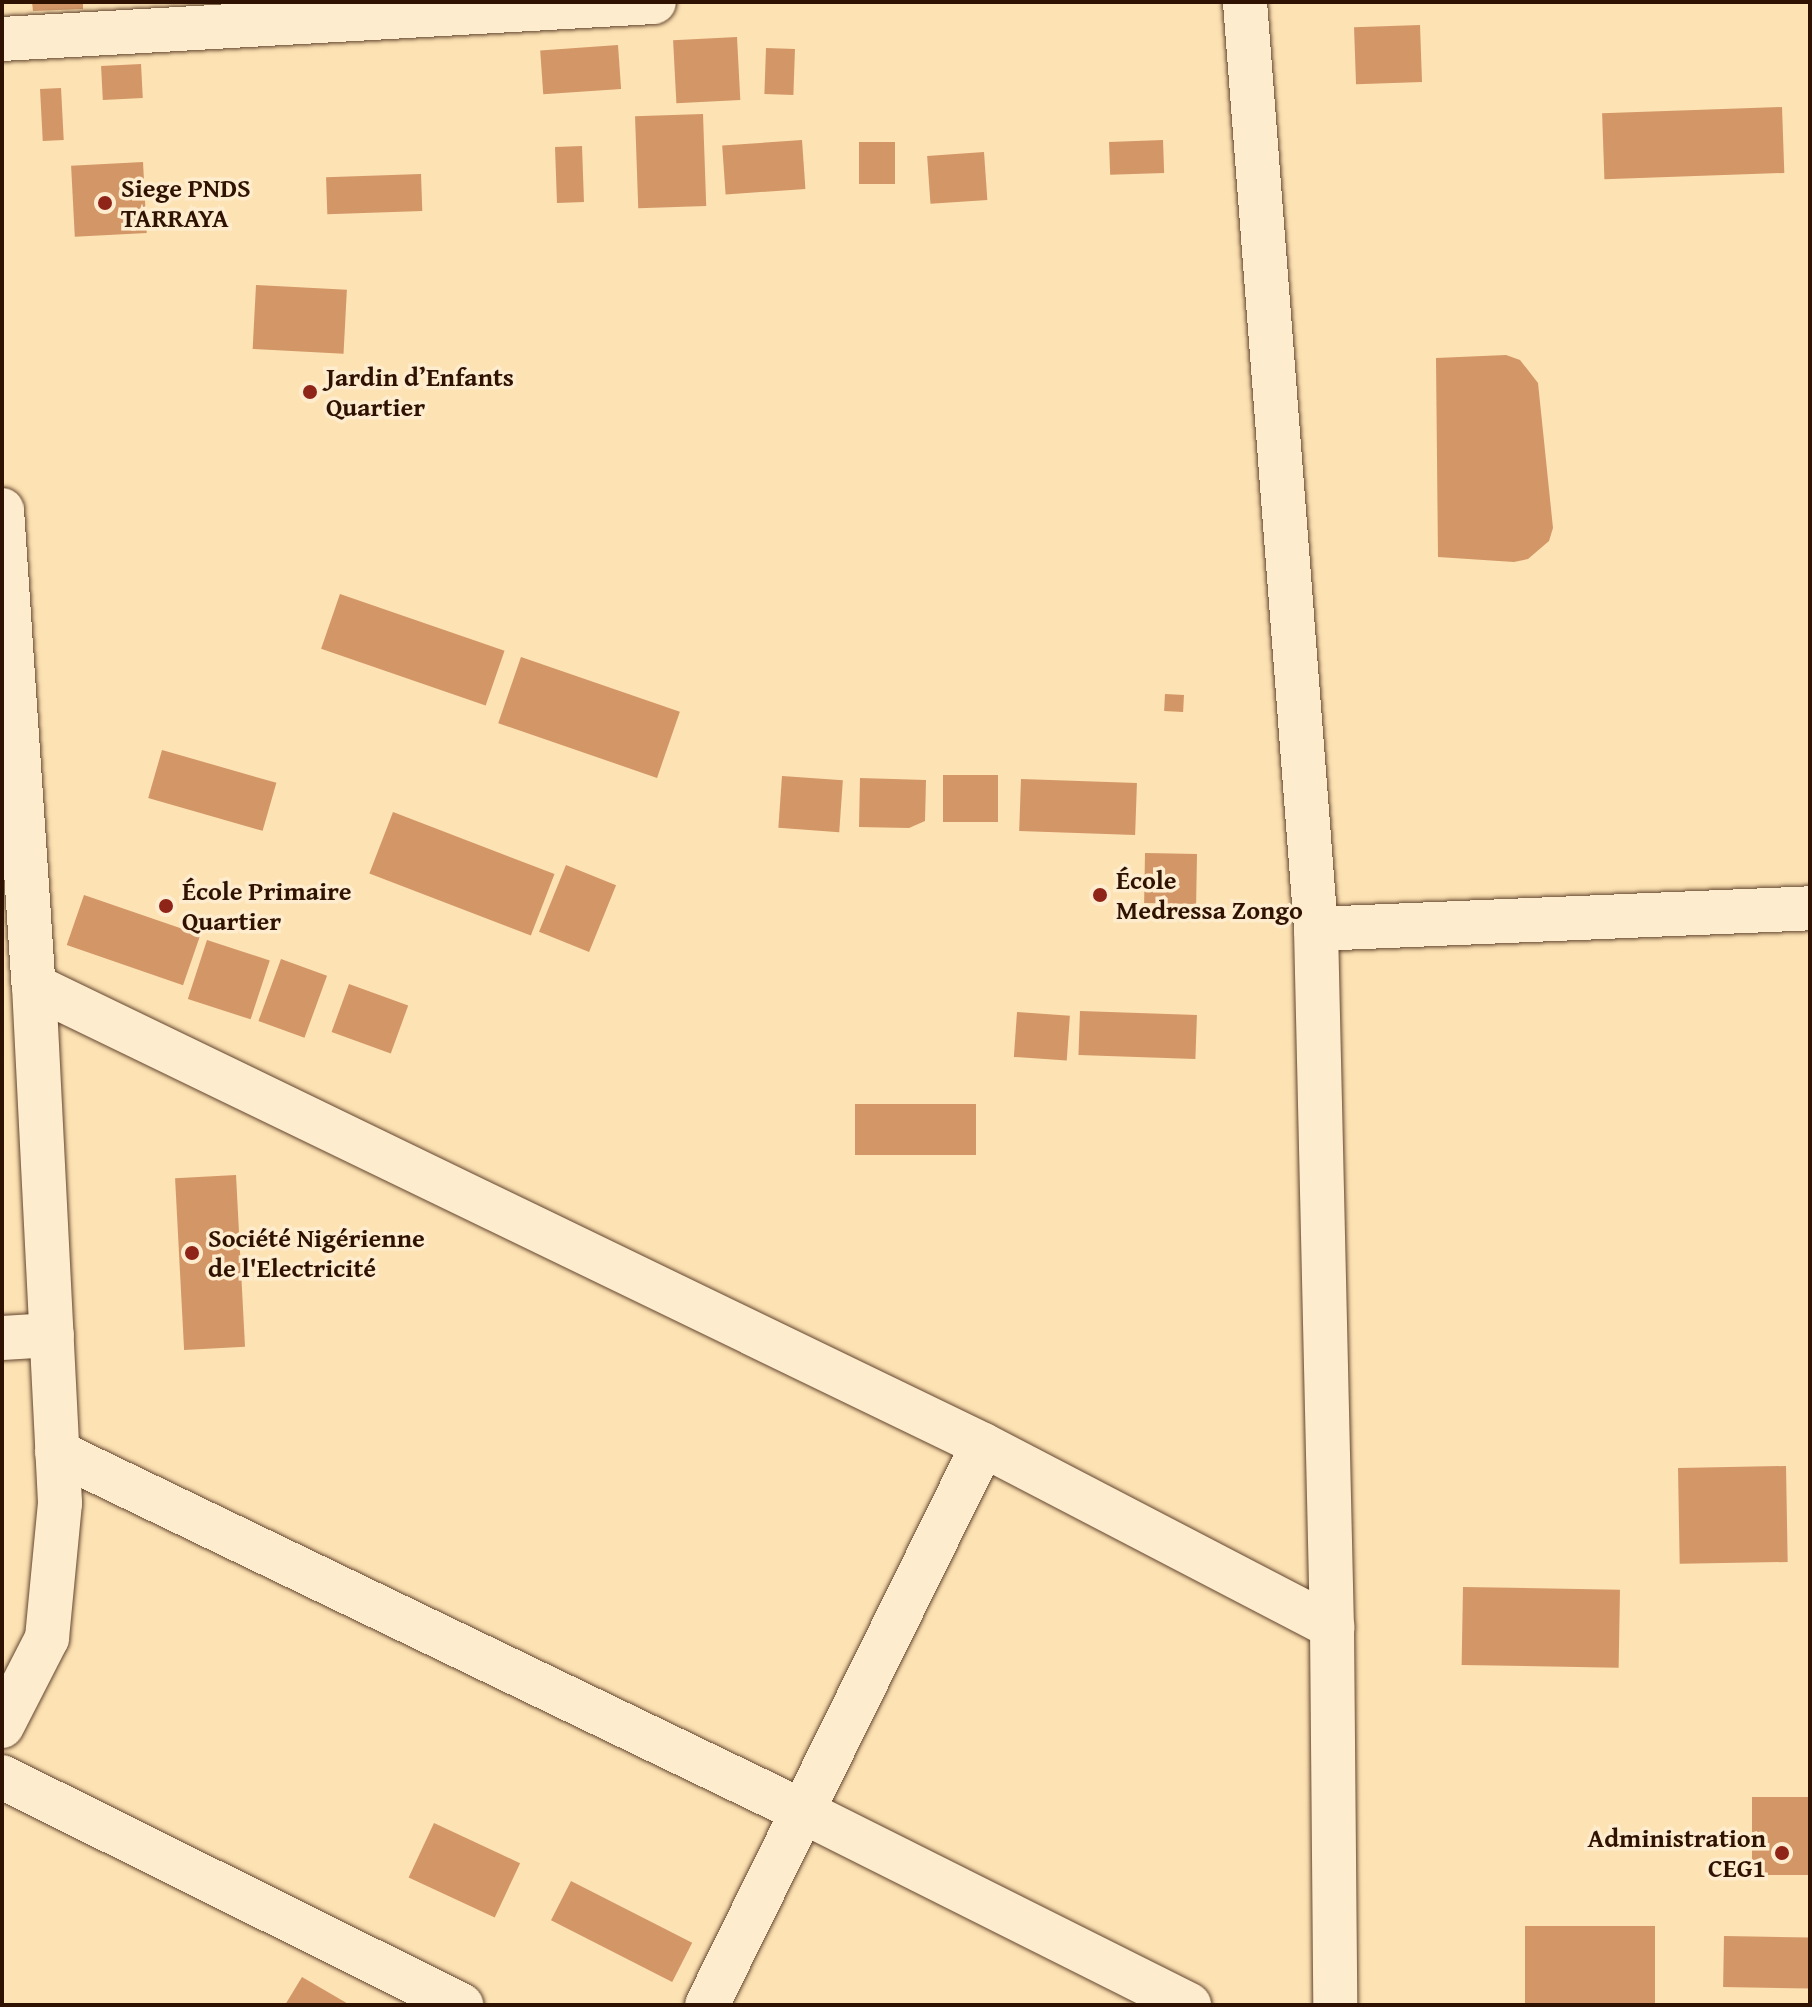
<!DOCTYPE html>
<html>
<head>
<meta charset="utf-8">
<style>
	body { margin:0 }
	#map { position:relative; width:1812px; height:2007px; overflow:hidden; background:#fde2b3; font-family:"Gentium Book Plus",serif }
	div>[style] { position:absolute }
	.building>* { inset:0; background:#d39667; transform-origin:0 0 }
	.roads { filter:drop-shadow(0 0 2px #63462f) drop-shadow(0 0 2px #63462f) }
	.minor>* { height:44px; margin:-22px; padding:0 22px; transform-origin:22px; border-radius:22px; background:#feecce }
	.dots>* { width:22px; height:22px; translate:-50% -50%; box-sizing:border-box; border:4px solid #feecce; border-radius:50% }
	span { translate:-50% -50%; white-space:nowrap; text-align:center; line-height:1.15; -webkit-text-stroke:7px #feecce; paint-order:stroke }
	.poi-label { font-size:26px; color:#301203; font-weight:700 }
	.left { translate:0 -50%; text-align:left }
	.right { translate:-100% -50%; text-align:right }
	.frame { position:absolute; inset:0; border:4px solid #301203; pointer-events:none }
</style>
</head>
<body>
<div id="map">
	<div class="building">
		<div style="clip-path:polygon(32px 2px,83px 2px,83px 9px,33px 11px)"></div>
		<div style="left:1420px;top:25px;width:57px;height:66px;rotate:88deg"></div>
		<div style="left:737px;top:37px;width:63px;height:64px;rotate:87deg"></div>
		<div style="left:618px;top:45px;width:44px;height:78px;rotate:86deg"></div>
		<div style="left:766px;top:48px;width:29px;height:46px;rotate:2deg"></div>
		<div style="left:141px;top:64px;width:34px;height:40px;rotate:87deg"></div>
		<div style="left:61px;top:88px;width:52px;height:21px;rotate:87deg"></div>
		<div style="left:1782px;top:107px;width:66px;height:180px;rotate:88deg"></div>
		<div style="left:703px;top:114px;width:92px;height:68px;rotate:88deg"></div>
		<div style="left:802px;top:140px;width:49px;height:80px;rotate:86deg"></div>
		<div style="left:1163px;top:140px;width:33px;height:54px;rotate:88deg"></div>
		<div style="left:859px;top:142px;width:36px;height:42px"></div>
		<div style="left:582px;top:146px;width:56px;height:27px;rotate:88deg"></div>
		<div style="left:984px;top:152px;width:48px;height:57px;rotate:86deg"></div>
		<div style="left:143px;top:162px;width:71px;height:72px;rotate:87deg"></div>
		<div style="left:421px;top:174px;width:37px;height:95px;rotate:88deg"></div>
		<div style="left:256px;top:285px;width:91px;height:64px;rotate:3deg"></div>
		<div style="clip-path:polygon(1506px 355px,1520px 360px,1538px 383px,1553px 528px,1549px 541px,1528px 559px,1514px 562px,1438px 557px,1436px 358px)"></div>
		<div style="left:340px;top:594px;width:174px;height:58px;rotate:19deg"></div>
		<div style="left:521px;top:657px;width:168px;height:70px;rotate:19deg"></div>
		<div style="left:1165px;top:694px;width:19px;height:17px;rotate:3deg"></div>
		<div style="left:162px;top:750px;width:119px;height:50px;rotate:16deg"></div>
		<div style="left:943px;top:775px;width:55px;height:47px"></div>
		<div style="left:782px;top:776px;width:61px;height:52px;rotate:4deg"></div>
		<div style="clip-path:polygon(860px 778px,926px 780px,925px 821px,909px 828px,859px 827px)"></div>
		<div style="left:1021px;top:779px;width:116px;height:52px;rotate:2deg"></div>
		<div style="left:393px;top:812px;width:173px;height:66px;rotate:21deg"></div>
		<div style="left:1145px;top:853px;width:52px;height:50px;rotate:1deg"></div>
		<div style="left:566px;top:865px;width:54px;height:72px;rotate:22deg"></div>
		<div style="left:84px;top:895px;width:123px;height:53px;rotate:19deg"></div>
		<div style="left:207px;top:940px;width:66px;height:62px;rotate:18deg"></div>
		<div style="left:281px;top:959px;width:49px;height:66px;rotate:20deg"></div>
		<div style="left:349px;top:984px;width:63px;height:51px;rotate:20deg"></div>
		<div style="left:1080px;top:1011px;width:117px;height:44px;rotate:2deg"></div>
		<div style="left:1017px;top:1012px;width:53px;height:45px;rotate:4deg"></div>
		<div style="left:855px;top:1104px;width:121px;height:51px"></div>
		<div style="left:236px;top:1175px;width:172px;height:61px;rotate:87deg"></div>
		<div style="left:1786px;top:1466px;width:96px;height:108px;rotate:89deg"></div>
		<div style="left:1463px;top:1587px;width:157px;height:78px;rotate:1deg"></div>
		<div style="left:1752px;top:1797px;width:58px;height:78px"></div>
		<div style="left:434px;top:1823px;width:95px;height:60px;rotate:25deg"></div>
		<div style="left:571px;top:1881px;width:136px;height:44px;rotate:27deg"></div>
		<div style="left:1525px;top:1926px;width:130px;height:79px"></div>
		<div style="left:1724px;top:1936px;width:86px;height:51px;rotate:1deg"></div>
		<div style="clip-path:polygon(302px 1977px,350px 2005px,285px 2005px)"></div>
	</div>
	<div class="roads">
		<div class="minor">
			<div style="left:1245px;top:2px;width:930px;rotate:85.62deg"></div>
			<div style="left:1316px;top:929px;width:698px;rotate:88.69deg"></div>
			<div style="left:1332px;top:1627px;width:378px;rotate:89.5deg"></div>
			<div style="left:2px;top:39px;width:653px;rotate:-3.25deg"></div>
			<div style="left:2px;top:510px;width:477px;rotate:86.2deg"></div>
			<div style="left:34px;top:986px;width:518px;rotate:87.12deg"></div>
			<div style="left:60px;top:1503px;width:136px;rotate:95.5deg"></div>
			<div style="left:47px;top:1638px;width:99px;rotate:117.1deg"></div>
			<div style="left:1316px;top:929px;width:494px;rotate:-2.4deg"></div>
			<div style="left:34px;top:986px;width:1054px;rotate:25.81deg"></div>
			<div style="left:983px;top:1445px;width:394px;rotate:27.5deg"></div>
			<div style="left:2px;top:1338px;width:50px;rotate:-3.4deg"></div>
			<div style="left:57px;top:1452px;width:827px;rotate:25.73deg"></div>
			<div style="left:802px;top:1811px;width:433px;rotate:26.6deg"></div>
			<div style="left:2px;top:1777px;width:513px;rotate:26.42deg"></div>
			<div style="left:707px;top:2005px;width:624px;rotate:-63.76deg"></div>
		</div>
	</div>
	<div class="dots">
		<div style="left:105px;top:203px;background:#8f2418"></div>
		<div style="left:310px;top:392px;background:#8f2418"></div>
		<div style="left:1100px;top:895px;background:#8f2418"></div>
		<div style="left:166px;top:906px;background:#8f2418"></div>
		<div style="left:192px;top:1253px;background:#8f2418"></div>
		<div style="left:1782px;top:1853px;background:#8f2418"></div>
	</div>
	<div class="poi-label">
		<span class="left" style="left:121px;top:203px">Siege PNDS<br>TARRAYA</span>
		<span class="left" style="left:326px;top:392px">Jardin d’Enfants<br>Quartier</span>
		<span class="left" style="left:1116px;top:895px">École<br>Medressa Zongo</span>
		<span class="left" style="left:182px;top:906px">École Primaire<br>Quartier</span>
		<span class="left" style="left:208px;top:1253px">Société Nigérienne<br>de l'Electricité</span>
		<span class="right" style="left:1766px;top:1853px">Administration<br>CEG1</span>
	</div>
	<div class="frame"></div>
</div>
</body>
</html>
